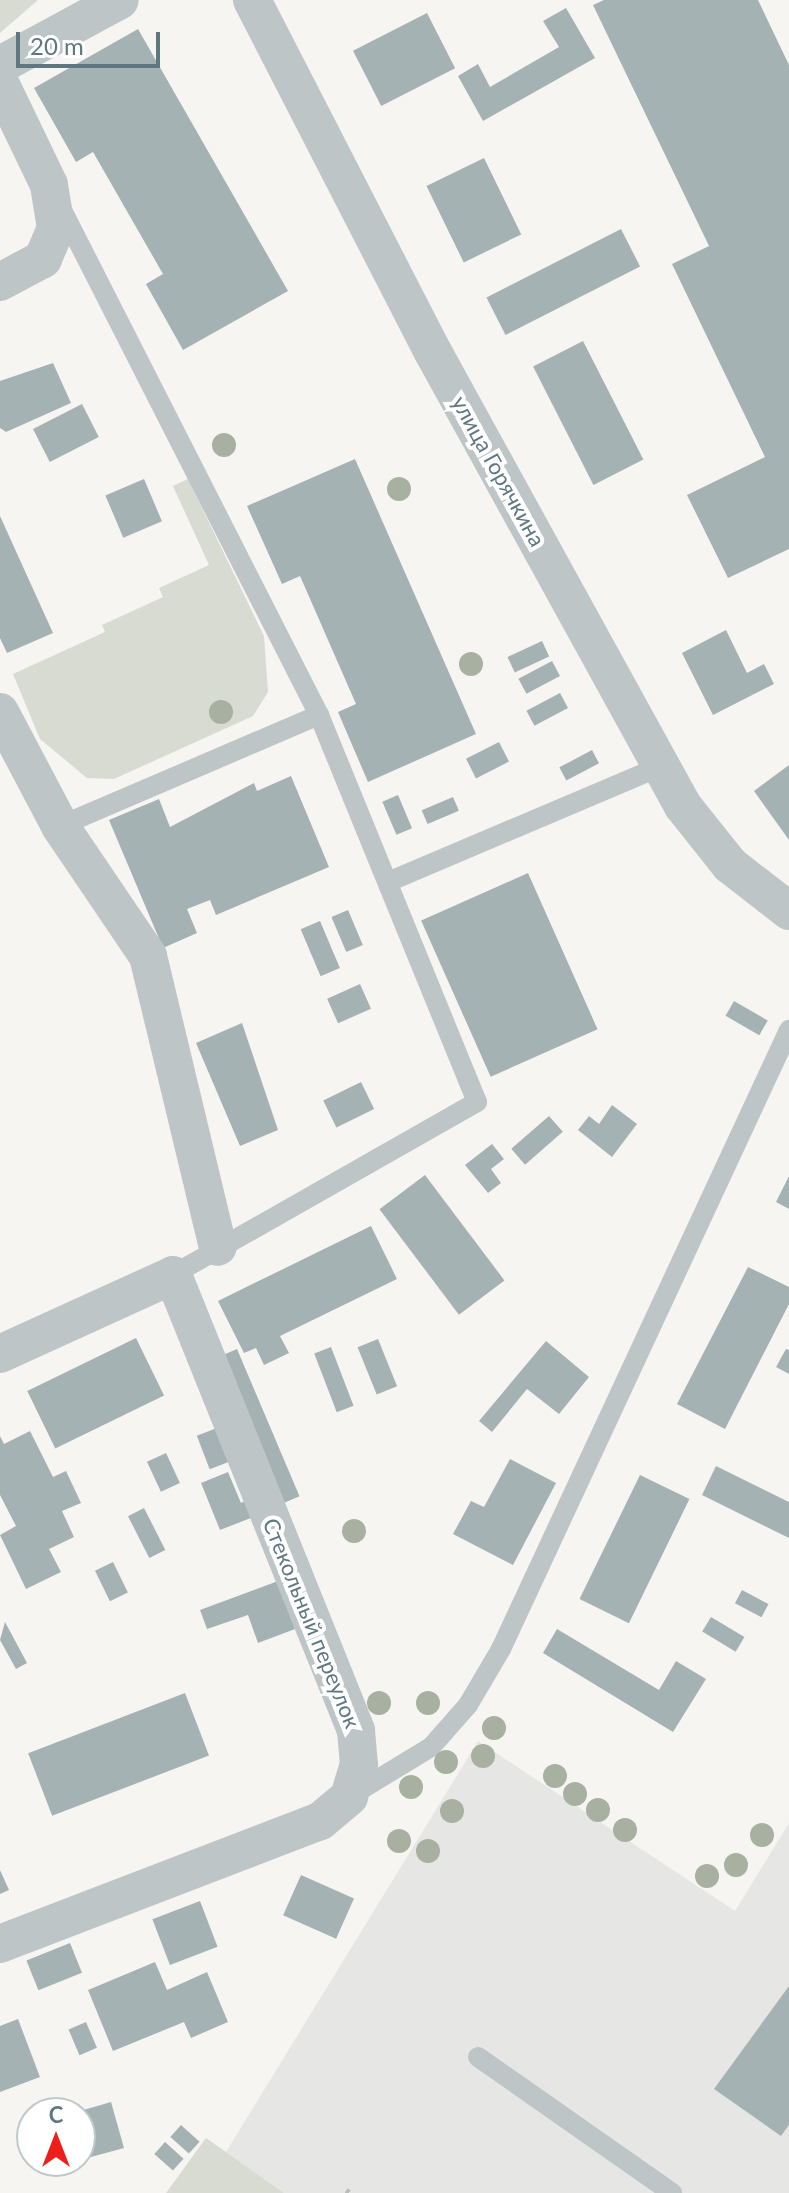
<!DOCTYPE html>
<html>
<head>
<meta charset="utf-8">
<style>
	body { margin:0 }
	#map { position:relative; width:789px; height:2193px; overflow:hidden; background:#f6f5f2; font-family:Lato,sans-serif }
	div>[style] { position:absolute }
	.built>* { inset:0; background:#e6e7e5 }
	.green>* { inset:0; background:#d7dbd1 }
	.building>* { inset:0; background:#a5b2b4; transform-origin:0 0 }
	.path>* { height:5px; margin-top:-2.5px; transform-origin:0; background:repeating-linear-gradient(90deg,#b8bdbe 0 4px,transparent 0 8px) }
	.service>* { height:20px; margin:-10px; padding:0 10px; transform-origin:10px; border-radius:10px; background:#bec5c7 }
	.minor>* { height:38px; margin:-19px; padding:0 19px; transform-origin:19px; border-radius:19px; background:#bec5c7 }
	.trees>* { width:24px; height:24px; margin:-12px; border-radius:50%; background:#a8b0a1 }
	span { translate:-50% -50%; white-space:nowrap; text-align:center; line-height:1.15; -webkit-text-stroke:8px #fff; paint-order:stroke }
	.street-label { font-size:22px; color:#5f787f }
	.north { position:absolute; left:16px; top:2097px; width:80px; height:80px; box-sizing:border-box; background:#fff; border:2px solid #bfc9cc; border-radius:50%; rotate:0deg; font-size:22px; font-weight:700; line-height:32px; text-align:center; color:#5f787f }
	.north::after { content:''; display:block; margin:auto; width:28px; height:36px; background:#ee1e1a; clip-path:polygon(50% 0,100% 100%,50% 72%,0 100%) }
	.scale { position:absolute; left:16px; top:32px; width:144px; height:36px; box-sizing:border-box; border:4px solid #5f787f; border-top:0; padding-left:10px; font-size:24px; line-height:28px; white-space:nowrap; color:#5f787f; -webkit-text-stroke:6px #fff; paint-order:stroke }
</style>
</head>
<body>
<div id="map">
	<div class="built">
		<div style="clip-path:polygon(478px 1741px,735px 1911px,789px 1823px,789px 2193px,284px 2193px,226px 2152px)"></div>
	</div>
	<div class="green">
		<div style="clip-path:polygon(0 0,38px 0,0 33px)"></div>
		<div style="clip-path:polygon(188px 479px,264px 636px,268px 692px,253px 716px,114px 779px,87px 778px,40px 739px,13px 674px,105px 632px,102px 625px,163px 597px,159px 588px,209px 565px,173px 486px)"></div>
		<div style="clip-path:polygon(206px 2138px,226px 2152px,284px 2193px,166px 2193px)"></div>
	</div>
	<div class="building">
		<div style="clip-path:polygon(604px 0,758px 0,789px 65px,789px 549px,728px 578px,687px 495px,765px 457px,672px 264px,709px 246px,593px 5px)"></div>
		<div style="clip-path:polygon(566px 8px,595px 58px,483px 121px,458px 76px,478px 64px,490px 87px,559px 47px,543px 21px)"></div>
		<div style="left:427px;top:13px;width:62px;height:83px;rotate:63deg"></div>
		<div style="clip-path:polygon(138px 29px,288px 291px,183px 350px,146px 284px,163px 274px,93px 152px,76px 162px,34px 88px)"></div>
		<div style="left:484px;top:158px;width:85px;height:64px;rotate:64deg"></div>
		<div style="left:621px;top:229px;width:42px;height:151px;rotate:63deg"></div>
		<div style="left:583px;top:341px;width:133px;height:56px;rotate:63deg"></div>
		<div style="clip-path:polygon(53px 363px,71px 403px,6px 432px,0 428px,0 381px)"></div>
		<div style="left:82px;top:404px;width:37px;height:55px;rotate:63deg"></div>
		<div style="clip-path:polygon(355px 459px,476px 734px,368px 782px,338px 712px,356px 704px,300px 576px,282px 584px,247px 506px)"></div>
		<div style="left:144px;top:479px;width:46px;height:42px;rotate:67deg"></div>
		<div style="clip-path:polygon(0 516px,53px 633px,7px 653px,0 638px)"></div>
		<div style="clip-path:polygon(726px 630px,747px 673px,764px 664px,774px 684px,713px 715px,682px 653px)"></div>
		<div style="left:542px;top:641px;width:17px;height:38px;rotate:65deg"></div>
		<div style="left:552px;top:661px;width:17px;height:38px;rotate:62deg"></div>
		<div style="left:560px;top:693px;width:17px;height:38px;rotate:62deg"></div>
		<div style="left:499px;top:742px;width:22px;height:37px;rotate:63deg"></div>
		<div style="left:592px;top:750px;width:15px;height:37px;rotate:62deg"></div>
		<div style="clip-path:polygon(789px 765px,789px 840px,754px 791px)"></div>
		<div style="clip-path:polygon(291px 776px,329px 867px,216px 915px,210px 900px,187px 909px,197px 933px,163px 948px,109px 820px,159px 799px,170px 827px,254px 783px,257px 791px)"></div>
		<div style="left:398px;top:795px;width:36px;height:17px;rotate:67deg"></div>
		<div style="left:453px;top:797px;width:15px;height:34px;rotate:67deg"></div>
		<div style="left:528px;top:873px;width:171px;height:117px;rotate:66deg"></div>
		<div style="left:348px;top:910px;width:38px;height:18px;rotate:67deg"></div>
		<div style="left:320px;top:921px;width:51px;height:21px;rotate:67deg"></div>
		<div style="left:360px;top:984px;width:27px;height:36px;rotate:66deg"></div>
		<div style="left:734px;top:1001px;width:39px;height:17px;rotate:30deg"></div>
		<div style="clip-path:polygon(242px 1023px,278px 1130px,240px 1146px,196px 1043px)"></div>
		<div style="left:361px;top:1082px;width:30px;height:42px;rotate:64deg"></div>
		<div style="clip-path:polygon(612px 1105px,637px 1124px,612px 1157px,578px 1130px,589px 1116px,599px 1124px)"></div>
		<div style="left:549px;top:1116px;width:21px;height:50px;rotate:49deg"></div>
		<div style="clip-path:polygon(492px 1144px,504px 1159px,491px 1169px,501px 1183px,488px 1193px,465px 1165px)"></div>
		<div style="left:425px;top:1175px;width:132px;height:57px;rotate:53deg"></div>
		<div style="clip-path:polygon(789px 1176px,789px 1209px,776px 1202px)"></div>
		<div style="clip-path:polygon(371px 1226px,397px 1279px,280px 1336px,289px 1353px,264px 1365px,256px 1348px,244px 1353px,218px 1301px)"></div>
		<div style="clip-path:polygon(748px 1267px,789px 1287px,789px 1304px,725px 1429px,677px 1404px)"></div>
		<div style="left:136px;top:1338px;width:64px;height:121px;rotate:64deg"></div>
		<div style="left:378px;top:1339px;width:51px;height:22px;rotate:68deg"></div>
		<div style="clip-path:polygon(546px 1341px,589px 1377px,559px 1414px,527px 1389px,492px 1432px,479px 1421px)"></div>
		<div style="left:331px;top:1347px;width:63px;height:18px;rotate:69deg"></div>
		<div style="left:237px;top:1349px;width:160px;height:26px;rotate:67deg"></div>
		<div style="clip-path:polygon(786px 1349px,789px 1350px,789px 1374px,776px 1367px)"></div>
		<div style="left:222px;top:1426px;width:36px;height:27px;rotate:69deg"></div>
		<div style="clip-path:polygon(30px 1431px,53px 1477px,66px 1471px,81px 1503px,62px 1511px,74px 1537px,49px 1549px,61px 1572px,26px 1589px,0 1535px,16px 1526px,0 1495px,0 1436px,4px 1444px)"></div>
		<div style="left:166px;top:1453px;width:33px;height:21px;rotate:65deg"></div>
		<div style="clip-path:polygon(510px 1459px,556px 1483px,513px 1565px,453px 1534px,471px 1501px,484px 1507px)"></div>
		<div style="clip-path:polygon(716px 1466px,789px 1502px,789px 1538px,702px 1495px)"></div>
		<div style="clip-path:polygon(228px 1472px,241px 1503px,249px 1499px,256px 1516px,220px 1530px,201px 1483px)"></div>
		<div style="left:640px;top:1475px;width:55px;height:138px;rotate:26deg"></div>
		<div style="left:144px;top:1508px;width:47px;height:18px;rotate:63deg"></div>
		<div style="left:113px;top:1562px;width:34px;height:20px;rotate:64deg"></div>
		<div style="clip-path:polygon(278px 1581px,295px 1629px,258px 1643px,248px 1615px,207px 1629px,200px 1610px)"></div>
		<div style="left:742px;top:1590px;width:30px;height:15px;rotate:28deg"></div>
		<div style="left:711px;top:1617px;width:39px;height:17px;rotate:31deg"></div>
		<div style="clip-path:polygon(5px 1622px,27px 1663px,16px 1669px,0 1640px)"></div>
		<div style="clip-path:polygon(557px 1629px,659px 1690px,676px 1661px,706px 1679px,673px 1732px,543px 1653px)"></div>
		<div style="left:185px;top:1693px;width:67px;height:168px;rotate:69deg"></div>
		<div style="clip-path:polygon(0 1870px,9px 1890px,0 1894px)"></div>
		<div style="left:301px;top:1875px;width:58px;height:44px;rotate:24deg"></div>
		<div style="left:200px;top:1901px;width:49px;height:51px;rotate:69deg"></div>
		<div style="left:70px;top:1943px;width:32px;height:47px;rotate:68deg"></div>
		<div style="clip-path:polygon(155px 1962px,167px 1990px,207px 1972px,228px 2022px,191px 2038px,184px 2022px,113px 2051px,88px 1990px)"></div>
		<div style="clip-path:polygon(789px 1986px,789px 2125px,781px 2136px,714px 2089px)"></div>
		<div style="clip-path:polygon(18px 2019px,40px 2077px,0 2092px,0 2026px)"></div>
		<div style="left:86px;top:2022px;width:28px;height:19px;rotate:67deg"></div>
		<div style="clip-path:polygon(111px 2102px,124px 2148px,80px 2160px,80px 2111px)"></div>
		<div style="left:181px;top:2125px;width:25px;height:16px;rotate:42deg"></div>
		<div style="left:165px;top:2142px;width:25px;height:16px;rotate:42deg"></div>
	</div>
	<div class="path">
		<div style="left:346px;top:2190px;width:6px;rotate:31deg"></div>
	</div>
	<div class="service">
		<div style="left:62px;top:210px;width:567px;rotate:63.03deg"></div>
		<div style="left:319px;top:715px;width:418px;rotate:67.8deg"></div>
		<div style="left:477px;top:1102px;width:350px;rotate:150.4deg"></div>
		<div style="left:60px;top:826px;width:282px;rotate:-23.2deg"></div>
		<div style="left:388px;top:882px;width:297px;rotate:-23deg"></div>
		<div style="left:352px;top:1795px;width:92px;rotate:-31.3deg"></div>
		<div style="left:431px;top:1747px;width:56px;rotate:-48.6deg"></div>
		<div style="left:468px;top:1705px;width:65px;rotate:-59.5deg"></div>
		<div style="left:501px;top:1649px;width:683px;rotate:-65.05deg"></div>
		<div style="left:478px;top:2057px;width:237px;rotate:35deg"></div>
	</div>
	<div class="minor">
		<div style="left:252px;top:0;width:396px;rotate:62.8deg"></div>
		<div style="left:433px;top:352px;width:518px;rotate:61.16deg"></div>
		<div style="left:683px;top:806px;width:75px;rotate:51.5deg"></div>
		<div style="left:730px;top:865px;width:75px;rotate:37.9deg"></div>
		<div style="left:0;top:65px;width:136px;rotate:-28.4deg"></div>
		<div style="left:0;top:83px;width:113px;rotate:64.3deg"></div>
		<div style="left:49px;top:185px;width:44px;rotate:80.8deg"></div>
		<div style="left:56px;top:228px;width:34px;rotate:113deg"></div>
		<div style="left:43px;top:259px;width:49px;rotate:151.9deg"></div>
		<div style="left:0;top:712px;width:129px;rotate:62.2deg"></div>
		<div style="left:60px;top:826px;width:157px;rotate:55.9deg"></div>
		<div style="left:148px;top:956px;width:299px;rotate:76.5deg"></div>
		<div style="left:0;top:1354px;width:190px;rotate:-24.5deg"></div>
		<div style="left:173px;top:1275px;width:491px;rotate:68.1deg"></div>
		<div style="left:356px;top:1731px;width:33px;rotate:85deg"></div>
		<div style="left:359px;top:1764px;width:34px;rotate:107deg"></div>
		<div style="left:349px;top:1797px;width:38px;rotate:140deg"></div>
		<div style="left:320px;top:1821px;width:343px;rotate:159deg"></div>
	</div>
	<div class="trees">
		<div style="left:224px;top:445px"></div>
		<div style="left:399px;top:489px"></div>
		<div style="left:471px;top:664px"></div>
		<div style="left:221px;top:712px"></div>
		<div style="left:354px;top:1531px"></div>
		<div style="left:379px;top:1703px"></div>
		<div style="left:428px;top:1703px"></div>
		<div style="left:494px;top:1728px"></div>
		<div style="left:483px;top:1756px"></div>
		<div style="left:446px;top:1762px"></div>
		<div style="left:555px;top:1776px"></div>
		<div style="left:411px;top:1787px"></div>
		<div style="left:575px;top:1794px"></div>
		<div style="left:598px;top:1810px"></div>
		<div style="left:452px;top:1811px"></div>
		<div style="left:625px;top:1830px"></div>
		<div style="left:762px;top:1835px"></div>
		<div style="left:399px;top:1841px"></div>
		<div style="left:428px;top:1851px"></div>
		<div style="left:736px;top:1865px"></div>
		<div style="left:707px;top:1876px"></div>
	</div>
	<div class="street-label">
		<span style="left:499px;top:471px;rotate:61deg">улица Горячкина</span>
		<span style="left:312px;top:1623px;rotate:68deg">Стекольный переулок</span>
	</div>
	<div class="north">С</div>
	<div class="scale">20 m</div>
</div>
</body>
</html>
